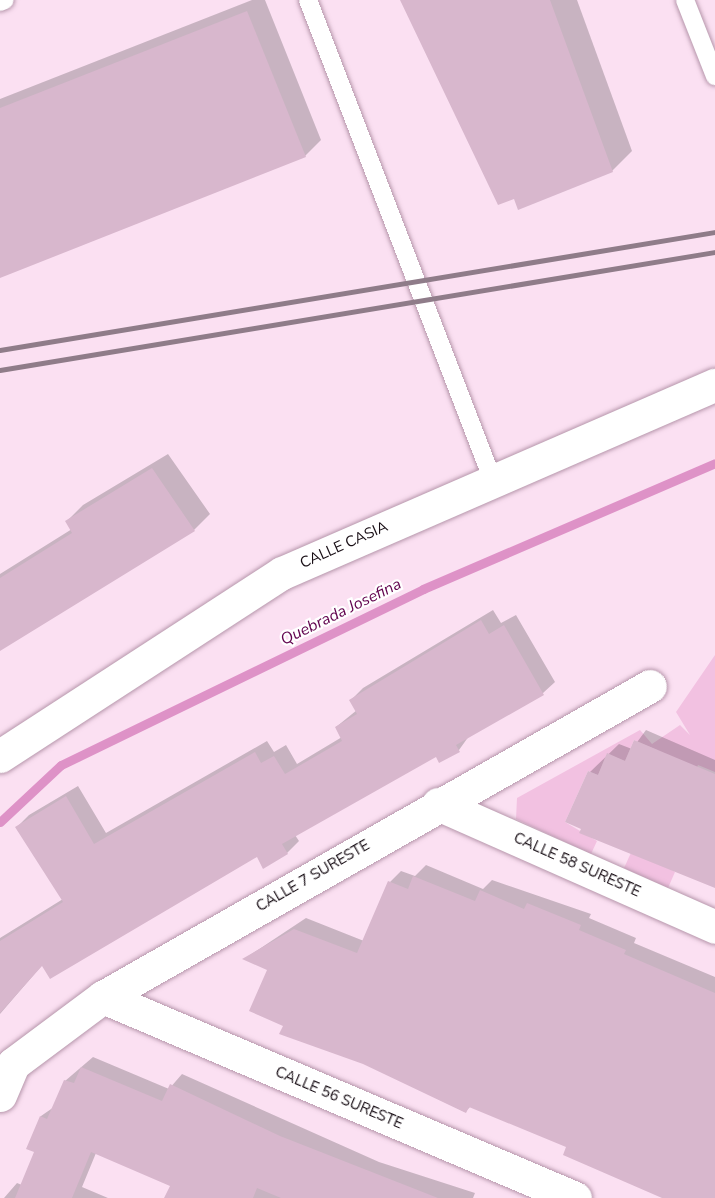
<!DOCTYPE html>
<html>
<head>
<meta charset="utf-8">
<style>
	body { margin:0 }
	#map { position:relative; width:715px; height:1198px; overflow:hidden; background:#fbe0f2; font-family:"Nunito Sans",sans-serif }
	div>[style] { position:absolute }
	.green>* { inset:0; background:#f2c1e1 }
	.shadow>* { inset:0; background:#0003 }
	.stream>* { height:9px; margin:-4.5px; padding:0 4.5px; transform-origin:4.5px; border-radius:4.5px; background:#de92c7 }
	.building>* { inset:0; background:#d8b7cd }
	.roads { filter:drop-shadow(0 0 2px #b696ab) drop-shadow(0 0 2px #b696ab) }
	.lane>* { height:18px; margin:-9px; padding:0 9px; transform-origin:9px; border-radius:9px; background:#fff }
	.street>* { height:33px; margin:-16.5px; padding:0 16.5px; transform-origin:16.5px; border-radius:16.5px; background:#fff }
	.rail>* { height:4.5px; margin:-2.25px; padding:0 2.25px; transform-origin:2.25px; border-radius:2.25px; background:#8f7c89 }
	span { translate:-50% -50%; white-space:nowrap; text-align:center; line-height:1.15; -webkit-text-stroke:4.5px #fff; paint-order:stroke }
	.street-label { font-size:15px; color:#170d14 }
	.water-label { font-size:16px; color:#61034e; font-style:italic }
</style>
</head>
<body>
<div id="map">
	<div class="green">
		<div style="clip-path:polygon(715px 655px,715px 772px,698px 765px,686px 793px,657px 750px,634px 740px,625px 761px,607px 754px,598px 775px,588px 771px,565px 822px,597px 841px,591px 854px,516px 819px,517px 798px,640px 730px,652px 744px,680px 725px,690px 735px,676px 712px)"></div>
		<div style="clip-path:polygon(635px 844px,675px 872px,668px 888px,624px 868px)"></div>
	</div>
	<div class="shadow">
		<div style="clip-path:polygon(252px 0,265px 0,321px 140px,305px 156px,0 276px,0 99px)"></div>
		<div style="clip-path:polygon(402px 0,577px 0,632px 151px,612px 171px,515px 198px)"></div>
		<div style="clip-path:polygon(168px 454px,210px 514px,194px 530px,0 650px,0 574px,72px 529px,67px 521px,83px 505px)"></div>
		<div style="clip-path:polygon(493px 610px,501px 623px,516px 615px,555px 682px,543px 693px,469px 736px,459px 750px,436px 755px,295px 835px,299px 841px,287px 853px,257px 855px,43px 964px,0 1014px,0 938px,63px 899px,17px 827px,29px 815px,78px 786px,106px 833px,267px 741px,274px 752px,286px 745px,297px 764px,342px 737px,336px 727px,357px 710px,351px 700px,363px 688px)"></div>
		<div style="clip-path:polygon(646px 730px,715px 760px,715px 886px,590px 772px,619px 744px,632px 749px)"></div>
		<div style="clip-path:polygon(426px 865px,483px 889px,492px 880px,591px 914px,589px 918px,636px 938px,634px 943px,715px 977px,715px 1198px,674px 1198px,568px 1146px,471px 1106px,465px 1112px,285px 1025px,269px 969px,244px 959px,306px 918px,364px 941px,390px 882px,401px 871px,415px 876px)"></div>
		<div style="clip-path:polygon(93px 1057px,169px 1089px,182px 1074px,379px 1162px,475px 1193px,473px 1198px,166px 1198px,172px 1185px,96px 1153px,82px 1187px,108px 1198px,4px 1198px,17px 1183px,22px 1185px,36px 1152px,41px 1116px,54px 1107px,65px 1081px)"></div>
	</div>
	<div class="stream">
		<div style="left:0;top:822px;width:83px;rotate:-43.1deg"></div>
		<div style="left:61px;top:765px;width:403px;rotate:-25.9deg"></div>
		<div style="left:423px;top:589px;width:318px;rotate:-23.3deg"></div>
	</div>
	<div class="building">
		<div style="clip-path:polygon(400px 0,550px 0,613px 172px,518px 210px,514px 199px,498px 205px)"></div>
		<div style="clip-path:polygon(247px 11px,306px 157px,0 278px,0 108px)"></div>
		<div style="clip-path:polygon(152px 468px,195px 531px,0 651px,0 578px,72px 533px,65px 521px)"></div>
		<div style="clip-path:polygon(481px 620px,489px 634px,504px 625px,544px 695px,456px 745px,460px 752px,439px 763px,436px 757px,282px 844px,288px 854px,263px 869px,257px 857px,50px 979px,42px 966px,0 1013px,0 941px,63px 902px,15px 827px,66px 796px,94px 844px,255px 752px,261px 763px,274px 756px,285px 774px,342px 741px,335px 727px,357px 714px,349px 700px)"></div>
		<div style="clip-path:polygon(634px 740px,715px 774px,715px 888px,579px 833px,581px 829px,565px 822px,588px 771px,598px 775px,607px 753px,625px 761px)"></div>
		<div style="clip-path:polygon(413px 876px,475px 901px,480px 890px,524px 909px,527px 903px,581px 925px,579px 930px,626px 950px,624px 954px,715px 993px,715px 1198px,662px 1198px,563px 1155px,566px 1147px,469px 1107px,466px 1113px,363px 1064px,279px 1034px,283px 1026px,249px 1011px,267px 970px,242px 959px,294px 929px,357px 953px,388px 881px,408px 889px)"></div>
		<div style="clip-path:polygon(81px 1067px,162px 1101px,170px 1084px,280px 1136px,438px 1198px,281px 1198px,257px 1188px,253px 1198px,164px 1198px,170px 1186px,91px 1152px,72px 1198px,15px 1198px,34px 1152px,26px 1149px,40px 1116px,47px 1119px,64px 1080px,74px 1083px)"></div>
	</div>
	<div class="roads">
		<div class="lane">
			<div style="left:308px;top:0;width:515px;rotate:68.96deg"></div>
			<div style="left:685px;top:0;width:82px;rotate:68.5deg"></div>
			<div style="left:0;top:2px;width:5px;rotate:-22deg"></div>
		</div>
		<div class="street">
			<div style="left:0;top:756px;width:336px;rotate:-33deg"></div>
			<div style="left:282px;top:573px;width:472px;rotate:-23.5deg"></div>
			<div style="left:438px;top:804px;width:303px;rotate:23.9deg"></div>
			<div style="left:103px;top:997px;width:513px;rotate:23.07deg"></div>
			<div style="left:0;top:1095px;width:34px;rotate:-67deg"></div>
			<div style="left:13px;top:1064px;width:112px;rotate:-36.7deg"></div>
			<div style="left:103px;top:997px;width:629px;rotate:-29.62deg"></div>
		</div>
	</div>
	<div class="rail">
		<div style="left:0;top:350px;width:725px;rotate:-9.37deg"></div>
		<div style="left:0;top:370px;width:725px;rotate:-9.37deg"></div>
	</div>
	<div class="street-label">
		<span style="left:344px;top:545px;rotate:-24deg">CALLE CASIA</span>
		<span style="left:577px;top:865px;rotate:24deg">CALLE 58 SURESTE</span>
		<span style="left:313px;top:876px;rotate:-30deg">CALLE 7 SURESTE</span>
		<span style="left:339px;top:1098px;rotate:23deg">CALLE 56 SURESTE</span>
	</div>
	<div class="water-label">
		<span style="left:341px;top:612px;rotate:-26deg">Quebrada Josefina</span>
	</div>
</div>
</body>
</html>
